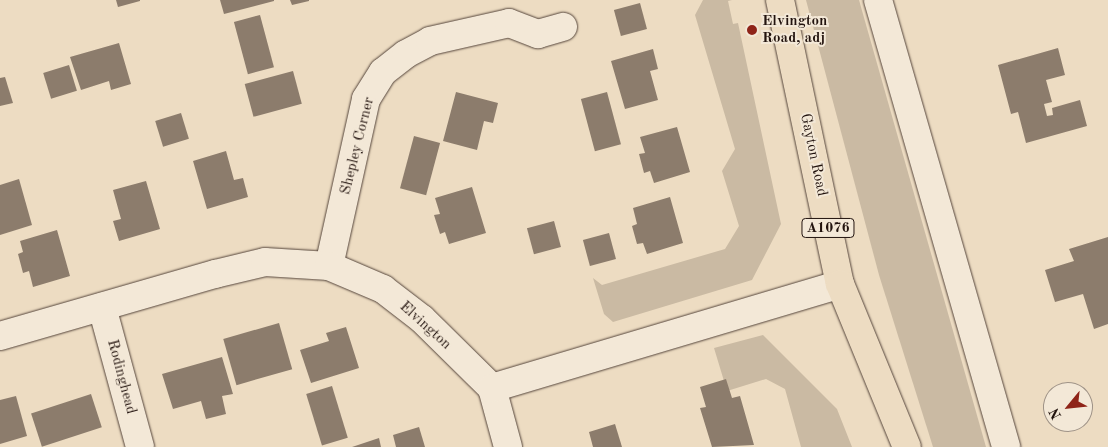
<!DOCTYPE html>
<html>
<head>
<meta charset="utf-8">
<style>
	body { margin:0 }
	#map { position:relative; width:1108px; height:447px; overflow:hidden; background:#eddcc2; font-family:"Old Standard TT",serif }
	div>[style] { position:absolute }
	.green>* { inset:0; background:#cabaa3 }
	.building>* { inset:0; background:#8c7c6c; transform-origin:0 0 }
	.roads { filter:drop-shadow(0 0 1px #55453b) drop-shadow(0 0 1px #55453b) }
	.street>* { height:28px; margin:-14px; padding:0 14px; transform-origin:14px; border-radius:14px; background:#f3e8d7 }
	.primary>* { height:28px; margin:-14px; padding:0 14px; transform-origin:14px; border-radius:14px; background:#eddcc2 }
	.dots>* { width:14px; height:14px; translate:-50% -50%; box-sizing:border-box; border:2px solid #f3e8d7; border-radius:50% }
	span { translate:-50% -50%; white-space:nowrap; text-align:center; line-height:1.15; -webkit-text-stroke:4px #f3e8d7; paint-order:stroke }
	.shield-label span { padding:1px 4px; background:#f3e8d7; border:1px solid; border-radius:4px; -webkit-text-stroke-width:0 }
	.shield-label { font-size:14px; color:#22130e; font-weight:700 }
	.poi-label { font-size:15px; color:#22130e; font-weight:700 }
	.left { translate:0 -50%; text-align:left }
	.street-label { font-size:15px; color:#22130e }
	.north { position:absolute; left:1043px; top:382px; width:50px; height:50px; box-sizing:border-box; background:#f3e8d7; border:1px solid #9f9387; border-radius:50%; rotate:242deg; font-size:14px; font-weight:700; line-height:20px; text-align:center; color:#22130e }
	.north::after { content:''; display:block; margin:auto; width:18px; height:22px; background:#8f2418; clip-path:polygon(50% 0,100% 100%,50% 72%,0 100%) }
</style>
</head>
<body>
<div id="map">
	<div class="green">
		<div style="clip-path:polygon(703px 0,732px 0,728px 1px,733px 24px,738px 23px,781px 224px,752px 280px,613px 322px,604px 314px,593px 278px,602px 285px,725px 249px,739px 226px,722px 171px,735px 149px,695px 15px)"></div>
		<div style="clip-path:polygon(806px 0,859px 0,986px 447px,933px 447px,879px 275px)"></div>
		<div style="clip-path:polygon(763px 335px,837px 409px,852px 447px,801px 447px,785px 389px,766px 379px,727px 391px,714px 348px)"></div>
	</div>
	<div class="building">
		<div style="clip-path:polygon(116px 0,140px 0,140px 1px,118px 7px)"></div>
		<div style="clip-path:polygon(220px 0,274px 0,274px 1px,224px 14px)"></div>
		<div style="clip-path:polygon(290px 0,309px 0,309px 1px,292px 5px)"></div>
		<div style="left:640px;top:3px;width:27px;height:27px;rotate:75deg"></div>
		<div style="left:260px;top:15px;width:54px;height:27px;rotate:75deg"></div>
		<div style="clip-path:polygon(119px 43px,131px 84px,111px 90px,109px 81px,81px 90px,70px 57px)"></div>
		<div style="clip-path:polygon(1058px 48px,1065px 75px,1046px 80px,1052px 102px,1044px 104px,1047px 116px,1053px 115px,1052px 108px,1080px 100px,1087px 126px,1026px 143px,1018px 112px,1011px 114px,998px 65px)"></div>
		<div style="clip-path:polygon(653px 49px,658px 69px,650px 71px,658px 100px,625px 109px,611px 61px)"></div>
		<div style="left:69px;top:65px;width:27px;height:27px;rotate:73deg"></div>
		<div style="left:293px;top:71px;width:34px;height:50px;rotate:75deg"></div>
		<div style="clip-path:polygon(5px 77px,13px 103px,0 106px,0 78px)"></div>
		<div style="clip-path:polygon(456px 92px,498px 103px,493px 123px,484px 121px,477px 150px,443px 141px)"></div>
		<div style="left:607px;top:92px;width:54px;height:27px;rotate:75deg"></div>
		<div style="left:181px;top:113px;width:27px;height:27px;rotate:73deg"></div>
		<div style="clip-path:polygon(677px 127px,690px 172px,654px 183px,650px 171px,644px 173px,639px 154px,645px 153px,640px 137px)"></div>
		<div style="left:414px;top:136px;width:27px;height:54px;rotate:15deg"></div>
		<div style="clip-path:polygon(226px 151px,234px 180px,243px 178px,248px 197px,207px 209px,193px 161px)"></div>
		<div style="clip-path:polygon(19px 179px,32px 225px,0 235px,0 185px)"></div>
		<div style="clip-path:polygon(146px 181px,160px 229px,119px 241px,113px 221px,121px 219px,113px 190px)"></div>
		<div style="clip-path:polygon(472px 187px,486px 233px,449px 244px,445px 232px,440px 234px,434px 215px,440px 214px,435px 198px)"></div>
		<div style="clip-path:polygon(670px 197px,683px 243px,647px 254px,643px 243px,637px 244px,632px 226px,637px 224px,633px 208px)"></div>
		<div style="left:554px;top:221px;width:27px;height:28px;rotate:75deg"></div>
		<div style="clip-path:polygon(57px 230px,70px 276px,33px 287px,29px 271px,23px 273px,18px 254px,23px 252px,20px 241px)"></div>
		<div style="left:609px;top:233px;width:27px;height:27px;rotate:75deg"></div>
		<div style="clip-path:polygon(1108px 237px,1108px 324px,1094px 329px,1083px 294px,1055px 302px,1045px 270px,1074px 261px,1069px 249px)"></div>
		<div style="left:279px;top:323px;width:48px;height:58px;rotate:74deg"></div>
		<div style="clip-path:polygon(346px 327px,359px 368px,311px 383px,300px 350px,329px 341px,326px 333px)"></div>
		<div style="clip-path:polygon(222px 357px,233px 394px,222px 396px,226px 414px,206px 419px,201px 401px,173px 409px,162px 374px)"></div>
		<div style="clip-path:polygon(726px 379px,732px 398px,740px 396px,754px 445px,712px 447px,700px 408px,706px 407px,700px 387px)"></div>
		<div style="left:332px;top:386px;width:54px;height:27px;rotate:73deg"></div>
		<div style="left:91px;top:394px;width:35px;height:63px;rotate:72deg"></div>
		<div style="clip-path:polygon(16px 396px,27px 436px,0 444px,0 400px)"></div>
		<div style="clip-path:polygon(615px 424px,622px 447px,593px 447px,589px 432px)"></div>
		<div style="clip-path:polygon(419px 427px,425px 447px,396px 447px,393px 435px)"></div>
		<div style="clip-path:polygon(379px 438px,381px 447px,352px 447px)"></div>
	</div>
	<div class="roads">
		<div class="street">
			<div style="left:878px;top:0;width:465px;rotate:74deg"></div>
			<div style="left:329px;top:266px;width:171px;rotate:-77.5deg"></div>
			<div style="left:366px;top:99px;width:32px;rotate:-58deg"></div>
			<div style="left:383px;top:72px;width:29px;rotate:-38deg"></div>
			<div style="left:406px;top:54px;width:27px;rotate:-28deg"></div>
			<div style="left:430px;top:41px;width:81px;rotate:-12.8deg"></div>
			<div style="left:509px;top:23px;width:31px;rotate:21deg"></div>
			<div style="left:538px;top:34px;width:26px;rotate:-16deg"></div>
			<div style="left:102px;top:307px;width:145px;rotate:74.8deg"></div>
			<div style="left:0;top:336px;width:224px;rotate:-16.1deg"></div>
			<div style="left:215px;top:274px;width:51px;rotate:-13.5deg"></div>
			<div style="left:265px;top:262px;width:64px;rotate:3.6deg"></div>
			<div style="left:329px;top:266px;width:59px;rotate:23.1deg"></div>
			<div style="left:383px;top:289px;width:49px;rotate:37.6deg"></div>
			<div style="left:422px;top:319px;width:98px;rotate:44.6deg"></div>
			<div style="left:492px;top:388px;width:61px;rotate:74.8deg"></div>
			<div style="left:492px;top:388px;width:363px;rotate:-16.6deg"></div>
		</div>
		<div class="primary">
			<div style="left:780px;top:0;width:290px;rotate:78.1deg"></div>
			<div style="left:840px;top:284px;width:176px;rotate:67.7deg"></div>
		</div>
	</div>
	<div class="dots">
		<div style="left:752px;top:30px;background:#8f2418"></div>
	</div>
	<div class="shield-label">
		<span style="left:828px;top:228px">A1076</span>
	</div>
	<div class="poi-label">
		<span class="left" style="left:762px;top:30px">Elvington<br>Road, adj</span>
	</div>
	<div class="street-label">
		<span style="left:358px;top:146px;rotate:-76deg">Shepley Corner</span>
		<span style="left:813px;top:155px;rotate:78deg">Gayton Road</span>
		<span style="left:425px;top:326px;rotate:42deg">Elvington</span>
		<span style="left:121px;top:377px;rotate:75deg">Rodinghead</span>
	</div>
	<div class="north">N</div>
</div>
</body>
</html>
